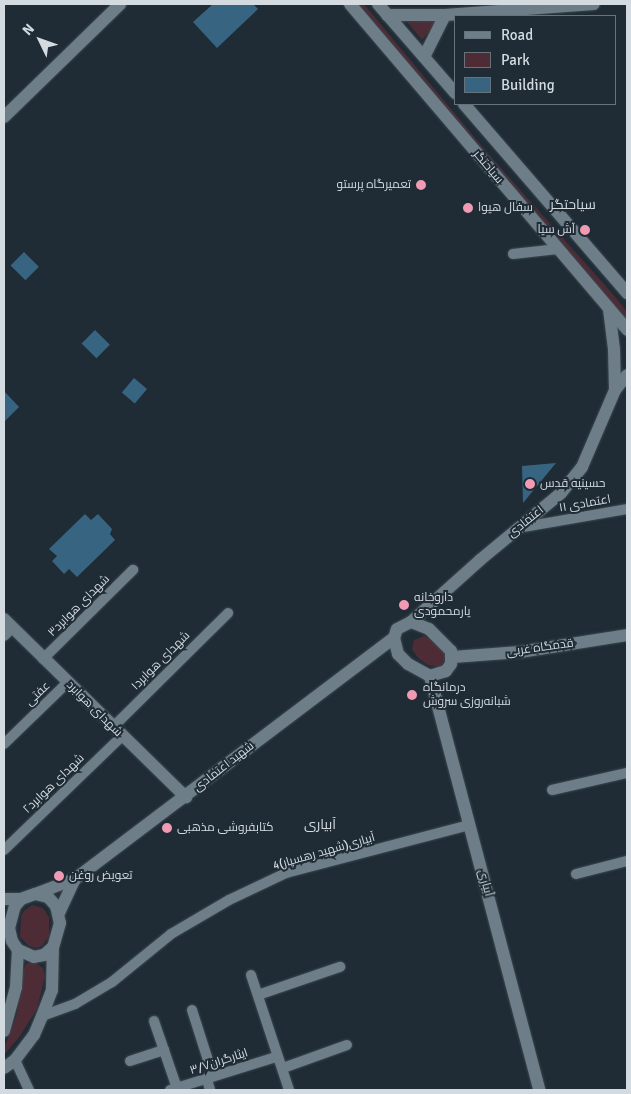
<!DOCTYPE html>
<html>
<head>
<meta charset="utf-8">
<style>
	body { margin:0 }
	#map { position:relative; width:631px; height:1094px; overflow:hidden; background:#1f2c35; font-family:Signika,Cairo,sans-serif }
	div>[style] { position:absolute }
	.green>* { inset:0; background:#4d2c36 }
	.building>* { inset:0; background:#376581; transform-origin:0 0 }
	.roads { filter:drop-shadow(0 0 1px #3d4850) drop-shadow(0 0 1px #3d4850) }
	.minor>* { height:10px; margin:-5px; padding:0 5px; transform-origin:5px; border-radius:5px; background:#6e7e88 }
	.tertiary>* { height:12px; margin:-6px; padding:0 6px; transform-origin:6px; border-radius:6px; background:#6e7e88 }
	.secondary>* { height:12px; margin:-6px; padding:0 6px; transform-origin:6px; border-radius:6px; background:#6e7e88 }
	.dots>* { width:14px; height:14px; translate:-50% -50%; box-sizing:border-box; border:2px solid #1f2c35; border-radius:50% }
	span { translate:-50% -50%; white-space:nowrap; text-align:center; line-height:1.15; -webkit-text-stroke:4px #1f2c35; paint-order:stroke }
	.street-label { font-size:12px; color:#d3dbe1 }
	.poi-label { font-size:12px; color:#d3dbe1 }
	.right { translate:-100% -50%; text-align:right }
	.left { translate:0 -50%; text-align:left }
	.neighbourhood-label { font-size:14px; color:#d3dbe1 }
	.frame { position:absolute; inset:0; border:5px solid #d3dbe1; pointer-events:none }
	.legend { position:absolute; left:454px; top:15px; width:162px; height:90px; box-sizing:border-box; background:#1f2c35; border:1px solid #67727a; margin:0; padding:6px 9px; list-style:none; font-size:15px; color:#d3dbe1 }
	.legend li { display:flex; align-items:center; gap:10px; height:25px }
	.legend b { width:25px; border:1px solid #67727a }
	.north { position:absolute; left:15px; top:15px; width:50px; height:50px; -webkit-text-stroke:4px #1f2c35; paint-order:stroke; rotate:312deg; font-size:14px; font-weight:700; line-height:20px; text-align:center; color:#d3dbe1 }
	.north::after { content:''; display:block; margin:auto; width:18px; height:22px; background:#d3dbe1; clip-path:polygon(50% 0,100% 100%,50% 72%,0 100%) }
</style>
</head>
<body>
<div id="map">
	<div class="green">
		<div style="clip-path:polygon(358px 4px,364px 4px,490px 156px,618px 300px,627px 312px,627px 320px)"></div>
		<div style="clip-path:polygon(438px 21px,422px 40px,407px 22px)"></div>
		<div style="clip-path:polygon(424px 636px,436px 642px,445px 654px,444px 662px,439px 667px,428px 665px,418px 658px,412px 649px,414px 640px)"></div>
		<div style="clip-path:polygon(32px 905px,43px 908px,49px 917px,49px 936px,42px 946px,37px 948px,29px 946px,20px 937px,21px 916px,24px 911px)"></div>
		<div style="clip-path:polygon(33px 961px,43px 968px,45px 976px,37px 1009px,20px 1036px,4px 1055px,4px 1048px,17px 1014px,23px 971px,26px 964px)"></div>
	</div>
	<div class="building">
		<div style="clip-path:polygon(213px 4px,253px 4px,258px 9px,217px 48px,193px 22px)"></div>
		<div style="left:24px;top:252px;width:21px;height:19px;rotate:45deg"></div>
		<div style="left:95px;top:330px;width:21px;height:19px;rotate:45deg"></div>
		<div style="left:134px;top:378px;width:17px;height:19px;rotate:40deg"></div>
		<div style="clip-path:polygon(4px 391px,19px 407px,4px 422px)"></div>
		<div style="clip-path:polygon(556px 463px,523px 503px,522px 466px)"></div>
		<div style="clip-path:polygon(85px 514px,91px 520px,98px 514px,112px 529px,110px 534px,115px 540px,77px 577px,69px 569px,64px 574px,52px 561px,57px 556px,49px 549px)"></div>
	</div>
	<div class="roads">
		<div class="minor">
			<div style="left:513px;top:254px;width:45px;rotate:-6.3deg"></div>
			<div style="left:518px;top:528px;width:111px;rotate:-9.9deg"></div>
			<div style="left:4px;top:636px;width:11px;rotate:-45deg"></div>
			<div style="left:43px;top:659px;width:127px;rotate:-44.7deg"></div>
			<div style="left:113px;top:727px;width:162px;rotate:-44.7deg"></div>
			<div style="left:4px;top:744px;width:89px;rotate:-44.1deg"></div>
			<div style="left:552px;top:790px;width:77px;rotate:-12.8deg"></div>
			<div style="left:4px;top:850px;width:164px;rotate:-44deg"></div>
			<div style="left:576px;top:874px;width:53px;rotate:-14.3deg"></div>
			<div style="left:251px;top:975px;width:121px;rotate:71.7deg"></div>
			<div style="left:258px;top:995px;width:87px;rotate:-18.9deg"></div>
			<div style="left:192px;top:1010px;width:69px;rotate:72.3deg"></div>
			<div style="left:42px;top:1016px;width:35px;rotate:-20deg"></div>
			<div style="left:75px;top:1004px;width:43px;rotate:-30.7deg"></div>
			<div style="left:112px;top:982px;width:76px;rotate:-39.1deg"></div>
			<div style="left:171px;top:934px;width:67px;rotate:-30.4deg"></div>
			<div style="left:229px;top:900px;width:63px;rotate:-25.3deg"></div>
			<div style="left:286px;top:873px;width:189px;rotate:-14.7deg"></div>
			<div style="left:154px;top:1021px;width:71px;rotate:71.1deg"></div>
			<div style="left:15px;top:1060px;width:33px;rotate:65deg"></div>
			<div style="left:130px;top:1061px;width:36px;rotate:-18deg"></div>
			<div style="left:283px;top:1068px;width:68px;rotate:-19.8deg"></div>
			<div style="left:207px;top:1080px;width:10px;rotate:73deg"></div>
			<div style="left:170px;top:1090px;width:111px;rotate:-17.3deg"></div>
		</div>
		<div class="tertiary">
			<div style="left:4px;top:619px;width:255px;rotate:44.4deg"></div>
			<div style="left:411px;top:622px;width:93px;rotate:-41.9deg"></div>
			<div style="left:480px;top:560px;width:105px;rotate:-39.6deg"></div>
			<div style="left:561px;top:493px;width:33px;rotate:-51deg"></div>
			<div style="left:582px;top:467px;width:84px;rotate:-66.8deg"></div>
			<div style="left:615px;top:390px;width:19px;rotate:-51deg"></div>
			<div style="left:411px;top:622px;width:19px;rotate:21deg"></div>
			<div style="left:429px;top:629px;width:31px;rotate:45deg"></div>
			<div style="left:451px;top:651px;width:13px;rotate:90deg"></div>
			<div style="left:451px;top:664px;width:9px;rotate:126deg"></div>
			<div style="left:446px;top:671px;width:17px;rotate:163deg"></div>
			<div style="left:430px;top:676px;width:25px;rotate:-151deg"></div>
			<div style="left:408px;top:664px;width:14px;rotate:-135deg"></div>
			<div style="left:398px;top:654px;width:16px;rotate:-104deg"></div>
			<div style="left:394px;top:638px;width:9px;rotate:-72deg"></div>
			<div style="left:397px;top:629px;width:16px;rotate:-27deg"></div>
			<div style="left:453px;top:657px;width:67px;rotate:-4.3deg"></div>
			<div style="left:520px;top:652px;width:108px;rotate:-9deg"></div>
			<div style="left:430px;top:676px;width:428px;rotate:75.2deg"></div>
			<div style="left:35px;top:894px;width:43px;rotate:-20.6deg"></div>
			<div style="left:75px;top:879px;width:400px;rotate:-37.1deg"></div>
			<div style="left:35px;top:894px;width:13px;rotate:13deg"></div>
			<div style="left:48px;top:897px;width:12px;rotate:48deg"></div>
			<div style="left:56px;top:906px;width:17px;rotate:77deg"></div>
			<div style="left:60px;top:923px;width:25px;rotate:106deg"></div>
			<div style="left:53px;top:947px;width:12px;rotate:138deg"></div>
			<div style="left:44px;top:955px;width:10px;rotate:169deg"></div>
			<div style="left:34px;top:957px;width:17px;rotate:-156deg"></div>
			<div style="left:18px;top:950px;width:11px;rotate:-124deg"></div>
			<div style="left:12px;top:941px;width:13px;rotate:-103deg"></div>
			<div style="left:9px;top:928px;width:23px;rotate:-75deg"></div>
			<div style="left:15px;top:906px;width:9px;rotate:-49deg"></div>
			<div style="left:21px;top:899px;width:15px;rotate:-20deg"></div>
			<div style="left:4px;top:899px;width:17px"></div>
			<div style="left:59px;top:913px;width:38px;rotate:-65deg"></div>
			<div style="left:4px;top:1031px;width:46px;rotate:-74.7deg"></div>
			<div style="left:16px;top:987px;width:37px;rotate:-87deg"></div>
			<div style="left:4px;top:1068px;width:14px;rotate:-36deg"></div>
			<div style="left:15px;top:1060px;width:31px;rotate:-53deg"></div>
			<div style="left:34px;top:1035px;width:21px;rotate:-67deg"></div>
			<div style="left:42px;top:1016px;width:28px;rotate:-69deg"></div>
			<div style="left:52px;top:990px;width:43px;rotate:-88.7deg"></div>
		</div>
		<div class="secondary">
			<div style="left:350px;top:4px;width:428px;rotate:49.6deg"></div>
			<div style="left:378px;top:4px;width:118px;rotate:49.1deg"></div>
			<div style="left:387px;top:15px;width:58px"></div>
			<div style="left:445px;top:15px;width:149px;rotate:-4.2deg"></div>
			<div style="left:424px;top:57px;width:47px;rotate:-63.4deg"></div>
			<div style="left:464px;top:104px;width:250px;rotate:49.2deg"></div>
			<div style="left:4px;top:117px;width:162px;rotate:-44.2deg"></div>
			<div style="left:609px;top:309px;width:40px;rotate:82.9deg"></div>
			<div style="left:614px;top:349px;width:41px;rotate:88.6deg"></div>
		</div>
	</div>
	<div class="dots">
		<div style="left:421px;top:185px;background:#f19ab4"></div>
		<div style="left:468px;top:208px;background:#f19ab4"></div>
		<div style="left:585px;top:230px;background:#f19ab4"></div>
		<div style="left:530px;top:484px;background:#f19ab4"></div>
		<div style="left:404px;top:605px;background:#f19ab4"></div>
		<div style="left:412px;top:695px;background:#f19ab4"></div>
		<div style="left:167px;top:828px;background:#f19ab4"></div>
		<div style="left:59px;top:876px;background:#f19ab4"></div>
	</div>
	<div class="street-label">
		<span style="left:488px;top:167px;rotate:50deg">سیاحتگر</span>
		<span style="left:585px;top:504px;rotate:-10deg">۱۱ اعتمادی</span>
		<span style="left:526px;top:522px;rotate:-39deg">اعتمادی</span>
		<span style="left:79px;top:606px;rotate:-45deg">۳شهدای هوابرد</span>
		<span style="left:540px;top:648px;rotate:-8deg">قدمگاه غربی</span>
		<span style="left:161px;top:661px;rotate:-45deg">شهدای هوابرد۱</span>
		<span style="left:38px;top:694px;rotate:-44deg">عفتی</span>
		<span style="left:94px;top:709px;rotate:45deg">شهدای هوابرد</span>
		<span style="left:224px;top:767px;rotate:-38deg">شهید اعتمادی</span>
		<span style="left:54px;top:784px;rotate:-44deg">شهدای هوابرد۲</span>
		<span style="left:324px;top:852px;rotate:-16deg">4آبیاری(شهید رهسپار)</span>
		<span style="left:485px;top:883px;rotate:75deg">آبیاری</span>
		<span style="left:219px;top:1062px;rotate:-18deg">ایثارگران۳/۷</span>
	</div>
	<div class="poi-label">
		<span class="right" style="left:411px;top:185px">تعمیرگاه پرستو</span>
		<span class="left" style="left:478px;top:208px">سفال هیوا</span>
		<span class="right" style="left:575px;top:230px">آش سیا</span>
		<span class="left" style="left:540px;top:484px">حسینیه قدس</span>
		<span class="left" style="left:414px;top:605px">داروخانه<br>یارمحمودی</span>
		<span class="left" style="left:423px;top:695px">درمانگاه<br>شبانه‌روزی سروش</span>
		<span class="left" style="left:177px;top:828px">کتابفروشی مذهبی</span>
		<span class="left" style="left:69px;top:876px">تعویض روغن</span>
	</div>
	<div class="neighbourhood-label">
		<span style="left:573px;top:205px">سیاحتگر</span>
		<span style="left:320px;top:825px">آبیاری</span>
	</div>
	<div class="frame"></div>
	<ul class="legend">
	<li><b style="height:6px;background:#6e7e88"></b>Road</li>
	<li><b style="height:14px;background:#4d2c36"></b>Park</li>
	<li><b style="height:14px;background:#376581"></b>Building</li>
	</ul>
	<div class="north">N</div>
</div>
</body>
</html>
